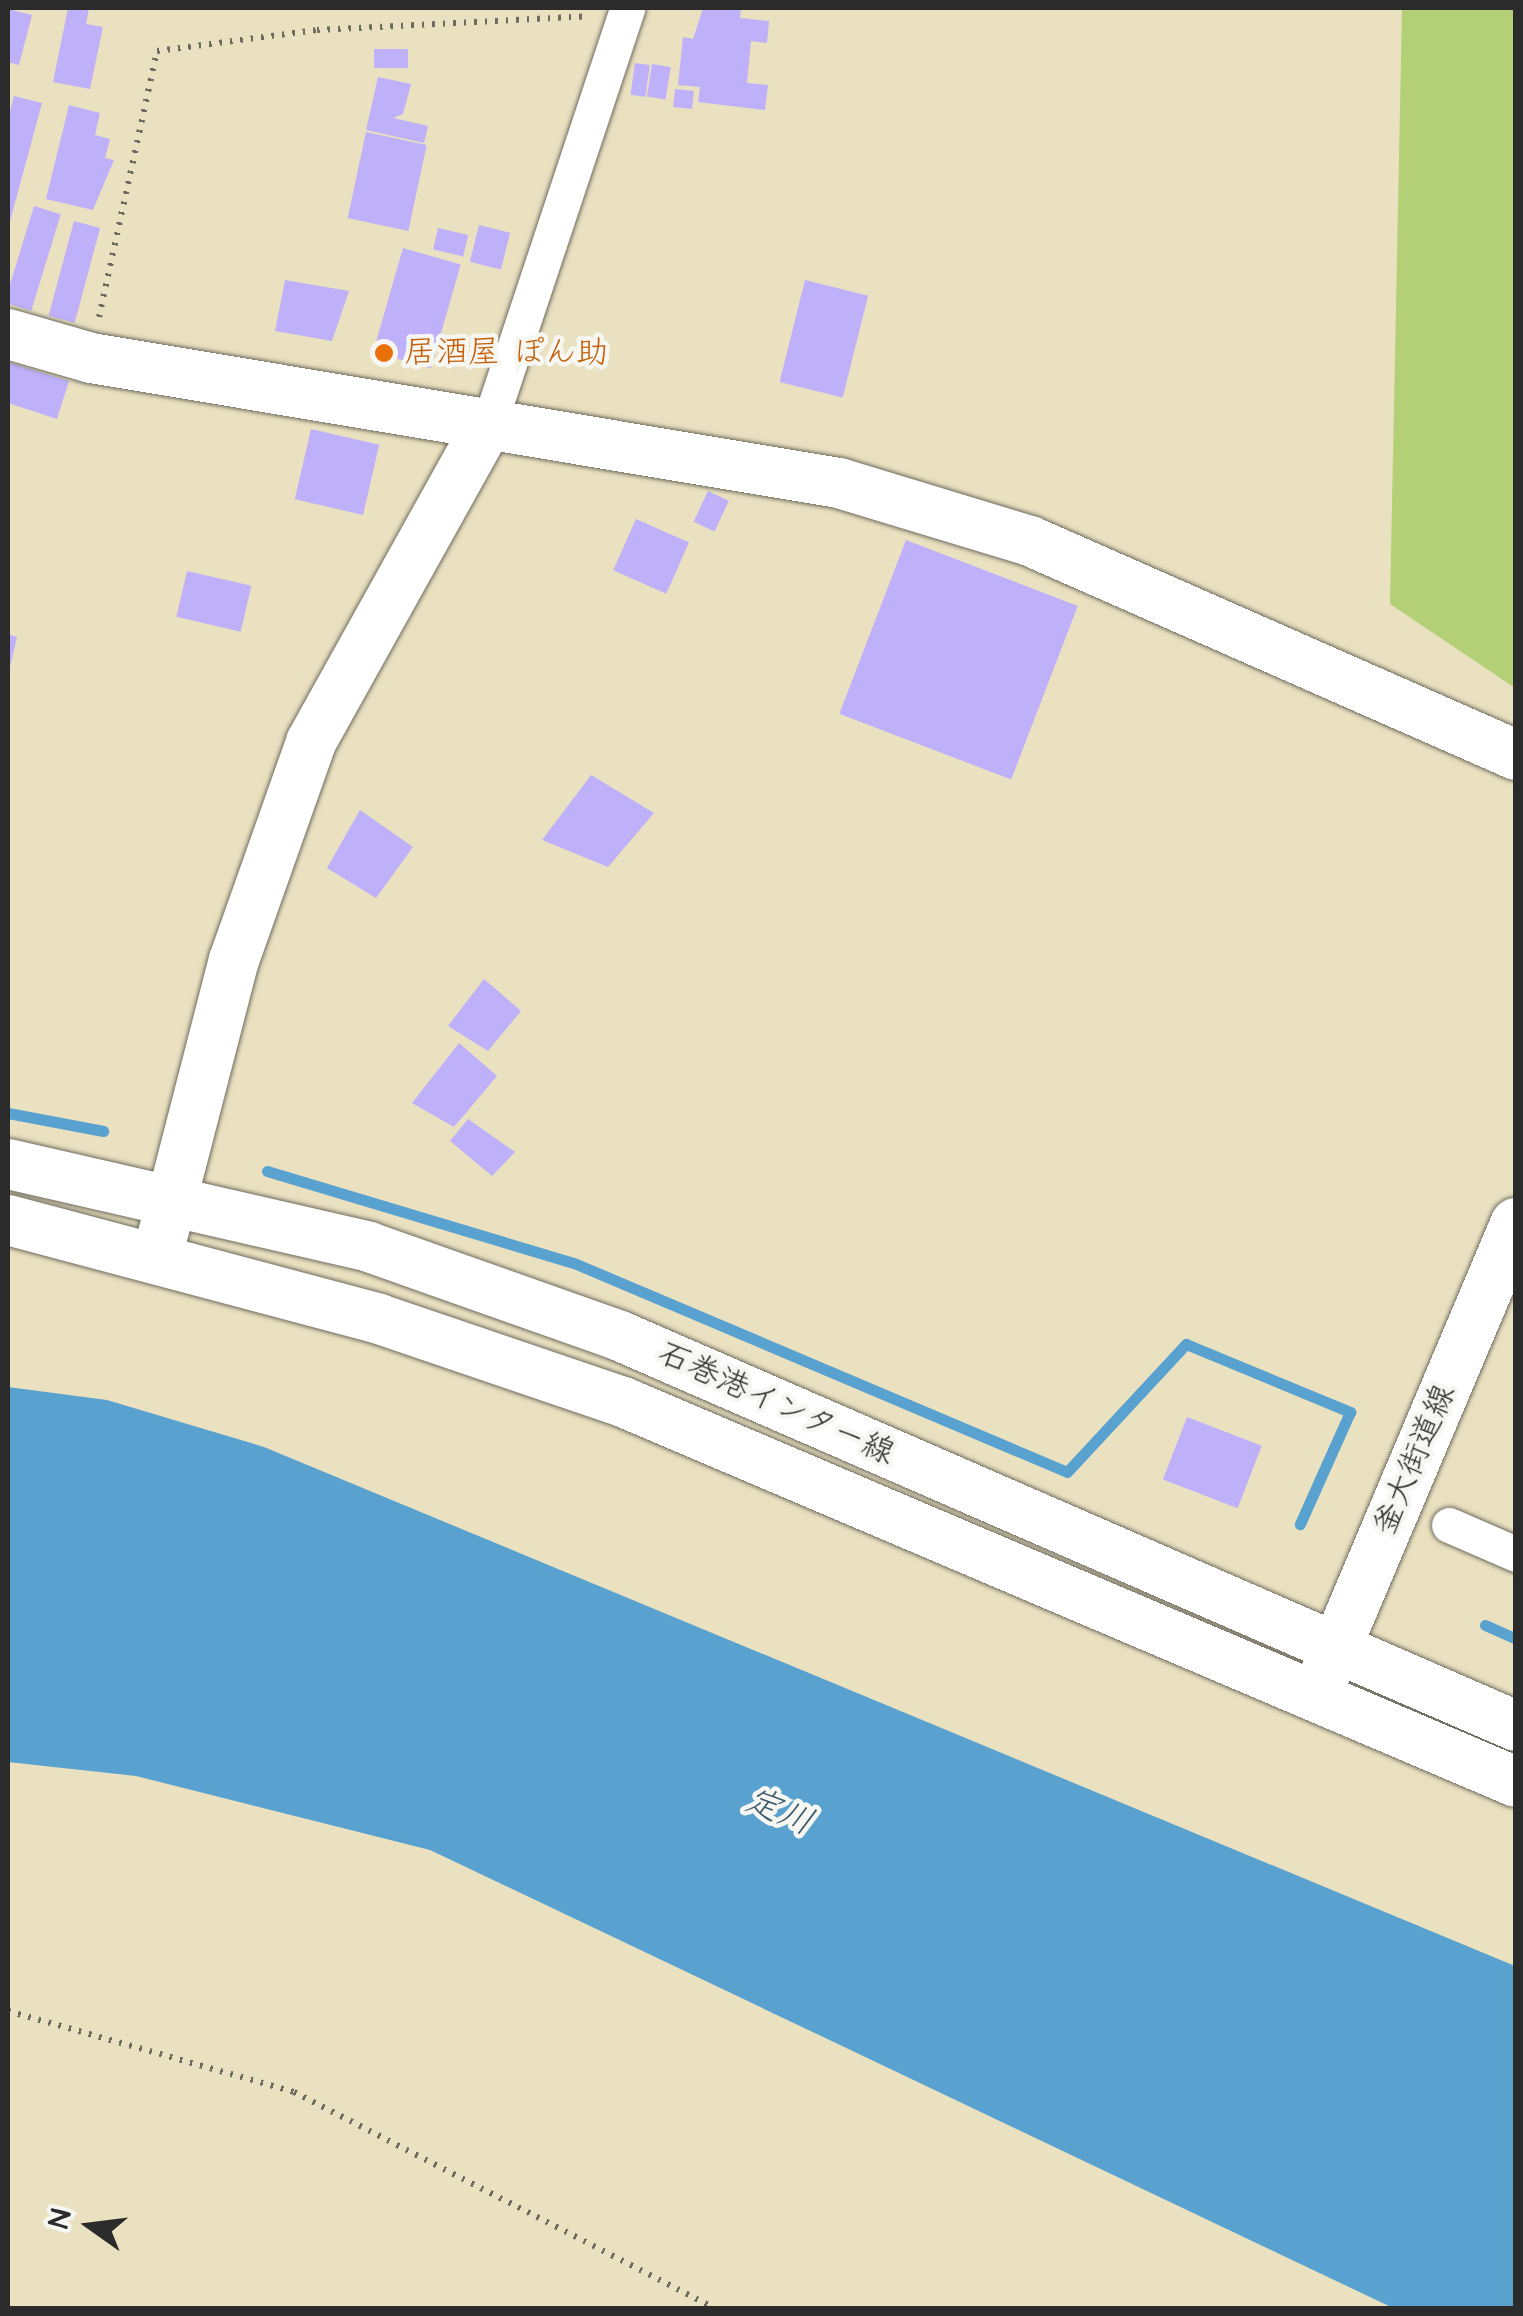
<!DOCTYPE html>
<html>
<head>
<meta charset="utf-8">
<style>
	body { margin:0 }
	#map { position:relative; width:1523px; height:2316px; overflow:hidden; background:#eae1c0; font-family:"Architects Daughter","Klee One",sans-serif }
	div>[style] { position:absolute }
	.green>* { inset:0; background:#b4d076 }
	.water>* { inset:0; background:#59a2d0 }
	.stream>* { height:11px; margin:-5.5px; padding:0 5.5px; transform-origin:5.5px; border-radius:5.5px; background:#59a2d0 }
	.building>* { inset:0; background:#beb0f9; transform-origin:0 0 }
	.path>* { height:6px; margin-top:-3px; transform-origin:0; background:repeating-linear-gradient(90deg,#6e6b5f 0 2.5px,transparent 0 10.5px) }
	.roads { filter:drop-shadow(0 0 2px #6e6b5f) drop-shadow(0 0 2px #6e6b5f) }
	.street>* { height:35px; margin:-17.5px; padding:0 17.5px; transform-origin:17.5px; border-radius:17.5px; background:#fff }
	.secondary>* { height:50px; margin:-25px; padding:0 25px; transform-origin:25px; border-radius:25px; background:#fff }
	.dots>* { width:28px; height:28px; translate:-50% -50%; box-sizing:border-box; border:5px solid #f6f6f2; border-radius:50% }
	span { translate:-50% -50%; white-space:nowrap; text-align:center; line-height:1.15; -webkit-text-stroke:9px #f6f6f2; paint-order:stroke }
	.food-label { font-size:32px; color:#c56008 }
	.left { translate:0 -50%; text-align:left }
	.street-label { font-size:32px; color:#2b2b2b }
	.water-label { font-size:35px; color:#3d5b6d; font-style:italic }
	.frame { position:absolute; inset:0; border:10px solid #2b2b2b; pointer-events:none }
	.north { position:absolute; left:40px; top:2176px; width:100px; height:100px; -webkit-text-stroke:8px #f6f6f2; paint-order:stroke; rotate:284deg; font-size:28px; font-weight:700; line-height:40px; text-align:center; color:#2b2b2b }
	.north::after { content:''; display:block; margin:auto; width:35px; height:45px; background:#2b2b2b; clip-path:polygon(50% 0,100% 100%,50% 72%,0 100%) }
</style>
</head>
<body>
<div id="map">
	<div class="green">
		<div style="clip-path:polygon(1402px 8px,1515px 8px,1515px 688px,1390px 604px)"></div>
	</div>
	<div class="water">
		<div style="clip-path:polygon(8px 1387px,107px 1400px,264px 1447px,1515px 1966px,1515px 2308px,1393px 2308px,430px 1850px,136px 1776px,8px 1762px)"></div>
	</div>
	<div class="stream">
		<div style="left:8px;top:1113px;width:97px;rotate:10.7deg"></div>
		<div style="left:267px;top:1171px;width:320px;rotate:16.7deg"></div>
		<div style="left:574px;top:1263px;width:535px;rotate:22.97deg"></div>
		<div style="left:1067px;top:1472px;width:175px;rotate:-47.1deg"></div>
		<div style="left:1186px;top:1344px;width:178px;rotate:22.5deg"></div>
		<div style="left:1350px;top:1412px;width:123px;rotate:114.1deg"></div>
		<div style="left:1485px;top:1625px;width:34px;rotate:24deg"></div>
	</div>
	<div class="building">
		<div style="clip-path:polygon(68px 8px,89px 8px,86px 24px,103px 27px,90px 89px,53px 82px)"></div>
		<div style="clip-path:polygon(703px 8px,741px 8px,740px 18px,769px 21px,767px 43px,751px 41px,747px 83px,768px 85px,765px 110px,698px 102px,700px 87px,678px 85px,683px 37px,693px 39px)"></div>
		<div style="clip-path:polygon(8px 9px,32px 15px,19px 65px,8px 62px)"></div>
		<div style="left:408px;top:49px;width:19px;height:34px;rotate:90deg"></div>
		<div style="left:635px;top:63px;width:15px;height:32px;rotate:8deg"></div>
		<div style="left:652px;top:64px;width:19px;height:33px;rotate:9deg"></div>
		<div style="clip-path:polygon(378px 77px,411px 84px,403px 114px,393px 118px,428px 126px,424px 143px,366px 130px)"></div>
		<div style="left:675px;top:89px;width:19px;height:18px;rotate:6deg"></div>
		<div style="clip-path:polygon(14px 96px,42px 103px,9px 225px,8px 118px)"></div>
		<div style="clip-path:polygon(69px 105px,100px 113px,95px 135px,110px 139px,105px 158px,114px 160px,93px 210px,46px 199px)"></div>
		<div style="left:366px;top:132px;width:62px;height:88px;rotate:12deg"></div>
		<div style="left:34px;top:206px;width:28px;height:101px;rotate:17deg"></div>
		<div style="left:74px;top:221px;width:27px;height:98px;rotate:15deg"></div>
		<div style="left:479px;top:225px;width:32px;height:38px;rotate:14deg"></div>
		<div style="left:438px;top:228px;width:31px;height:22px;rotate:13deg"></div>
		<div style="left:403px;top:248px;width:60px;height:108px;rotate:16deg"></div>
		<div style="clip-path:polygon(285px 280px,349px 291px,332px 341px,275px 331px)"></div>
		<div style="left:805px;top:280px;width:65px;height:105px;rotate:14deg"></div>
		<div style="clip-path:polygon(8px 362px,69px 381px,57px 419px,8px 403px)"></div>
		<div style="left:311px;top:429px;width:70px;height:72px;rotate:13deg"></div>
		<div style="left:708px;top:491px;width:23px;height:34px;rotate:25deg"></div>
		<div style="left:636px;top:519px;width:58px;height:56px;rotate:24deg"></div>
		<div style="left:906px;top:540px;width:184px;height:186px;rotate:21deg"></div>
		<div style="left:187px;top:571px;width:66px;height:47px;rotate:13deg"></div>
		<div style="clip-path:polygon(8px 634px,17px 637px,9px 671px,8px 671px)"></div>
		<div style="clip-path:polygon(591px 775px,654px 813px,608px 867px,542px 840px)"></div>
		<div style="clip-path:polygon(360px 810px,413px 847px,376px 898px,327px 868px)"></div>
		<div style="clip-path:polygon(484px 979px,521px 1011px,488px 1051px,448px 1026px)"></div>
		<div style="clip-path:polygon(459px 1043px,497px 1076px,454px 1127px,412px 1103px)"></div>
		<div style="clip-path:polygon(468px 1119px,515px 1152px,492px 1176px,450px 1141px)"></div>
		<div style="left:1187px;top:1417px;width:80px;height:67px;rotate:21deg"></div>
	</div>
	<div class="path">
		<div style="left:99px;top:317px;width:272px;rotate:-77.7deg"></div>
		<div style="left:157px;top:51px;width:161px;rotate:-7.5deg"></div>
		<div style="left:317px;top:30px;width:272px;rotate:-2.9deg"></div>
		<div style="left:8px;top:2011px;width:297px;rotate:15.8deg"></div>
		<div style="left:294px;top:2092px;width:473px;rotate:27.2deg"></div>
	</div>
	<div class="roads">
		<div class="street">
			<div style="left:490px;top:421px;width:435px;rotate:-71.6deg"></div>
			<div style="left:1449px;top:1525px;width:73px;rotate:23.4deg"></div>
		</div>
		<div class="secondary">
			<div style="left:8px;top:334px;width:86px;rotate:16.1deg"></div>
			<div style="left:91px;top:358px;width:758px;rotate:9.49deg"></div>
			<div style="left:839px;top:483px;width:200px;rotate:16.9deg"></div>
			<div style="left:1030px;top:541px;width:531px;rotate:23.77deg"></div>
			<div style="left:8px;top:1164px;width:370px;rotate:12.9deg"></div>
			<div style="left:369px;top:1247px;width:266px;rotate:19.5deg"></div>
			<div style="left:620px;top:1336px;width:977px;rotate:23.52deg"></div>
			<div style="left:8px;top:1220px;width:384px;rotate:14.9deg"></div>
			<div style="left:379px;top:1319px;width:258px;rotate:18.8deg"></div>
			<div style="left:623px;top:1402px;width:970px;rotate:23.05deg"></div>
			<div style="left:163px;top:1234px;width:283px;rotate:-75.5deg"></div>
			<div style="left:234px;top:960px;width:231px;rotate:-70.5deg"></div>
			<div style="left:311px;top:742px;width:368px;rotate:-60.9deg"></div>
			<div style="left:1323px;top:1679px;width:495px;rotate:-67.1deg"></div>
		</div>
	</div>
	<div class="dots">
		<div style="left:384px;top:353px;background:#e8710a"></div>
	</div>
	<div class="food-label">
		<span class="left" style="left:404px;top:353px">居酒屋 ぽん助</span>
	</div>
	<div class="street-label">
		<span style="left:776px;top:1404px;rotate:24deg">石巻港インター線</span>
		<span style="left:1415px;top:1460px;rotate:-67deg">釜大街道線</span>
	</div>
	<div class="water-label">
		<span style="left:779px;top:1812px;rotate:23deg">定川</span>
	</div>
	<div class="frame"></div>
	<div class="north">N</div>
</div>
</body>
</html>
